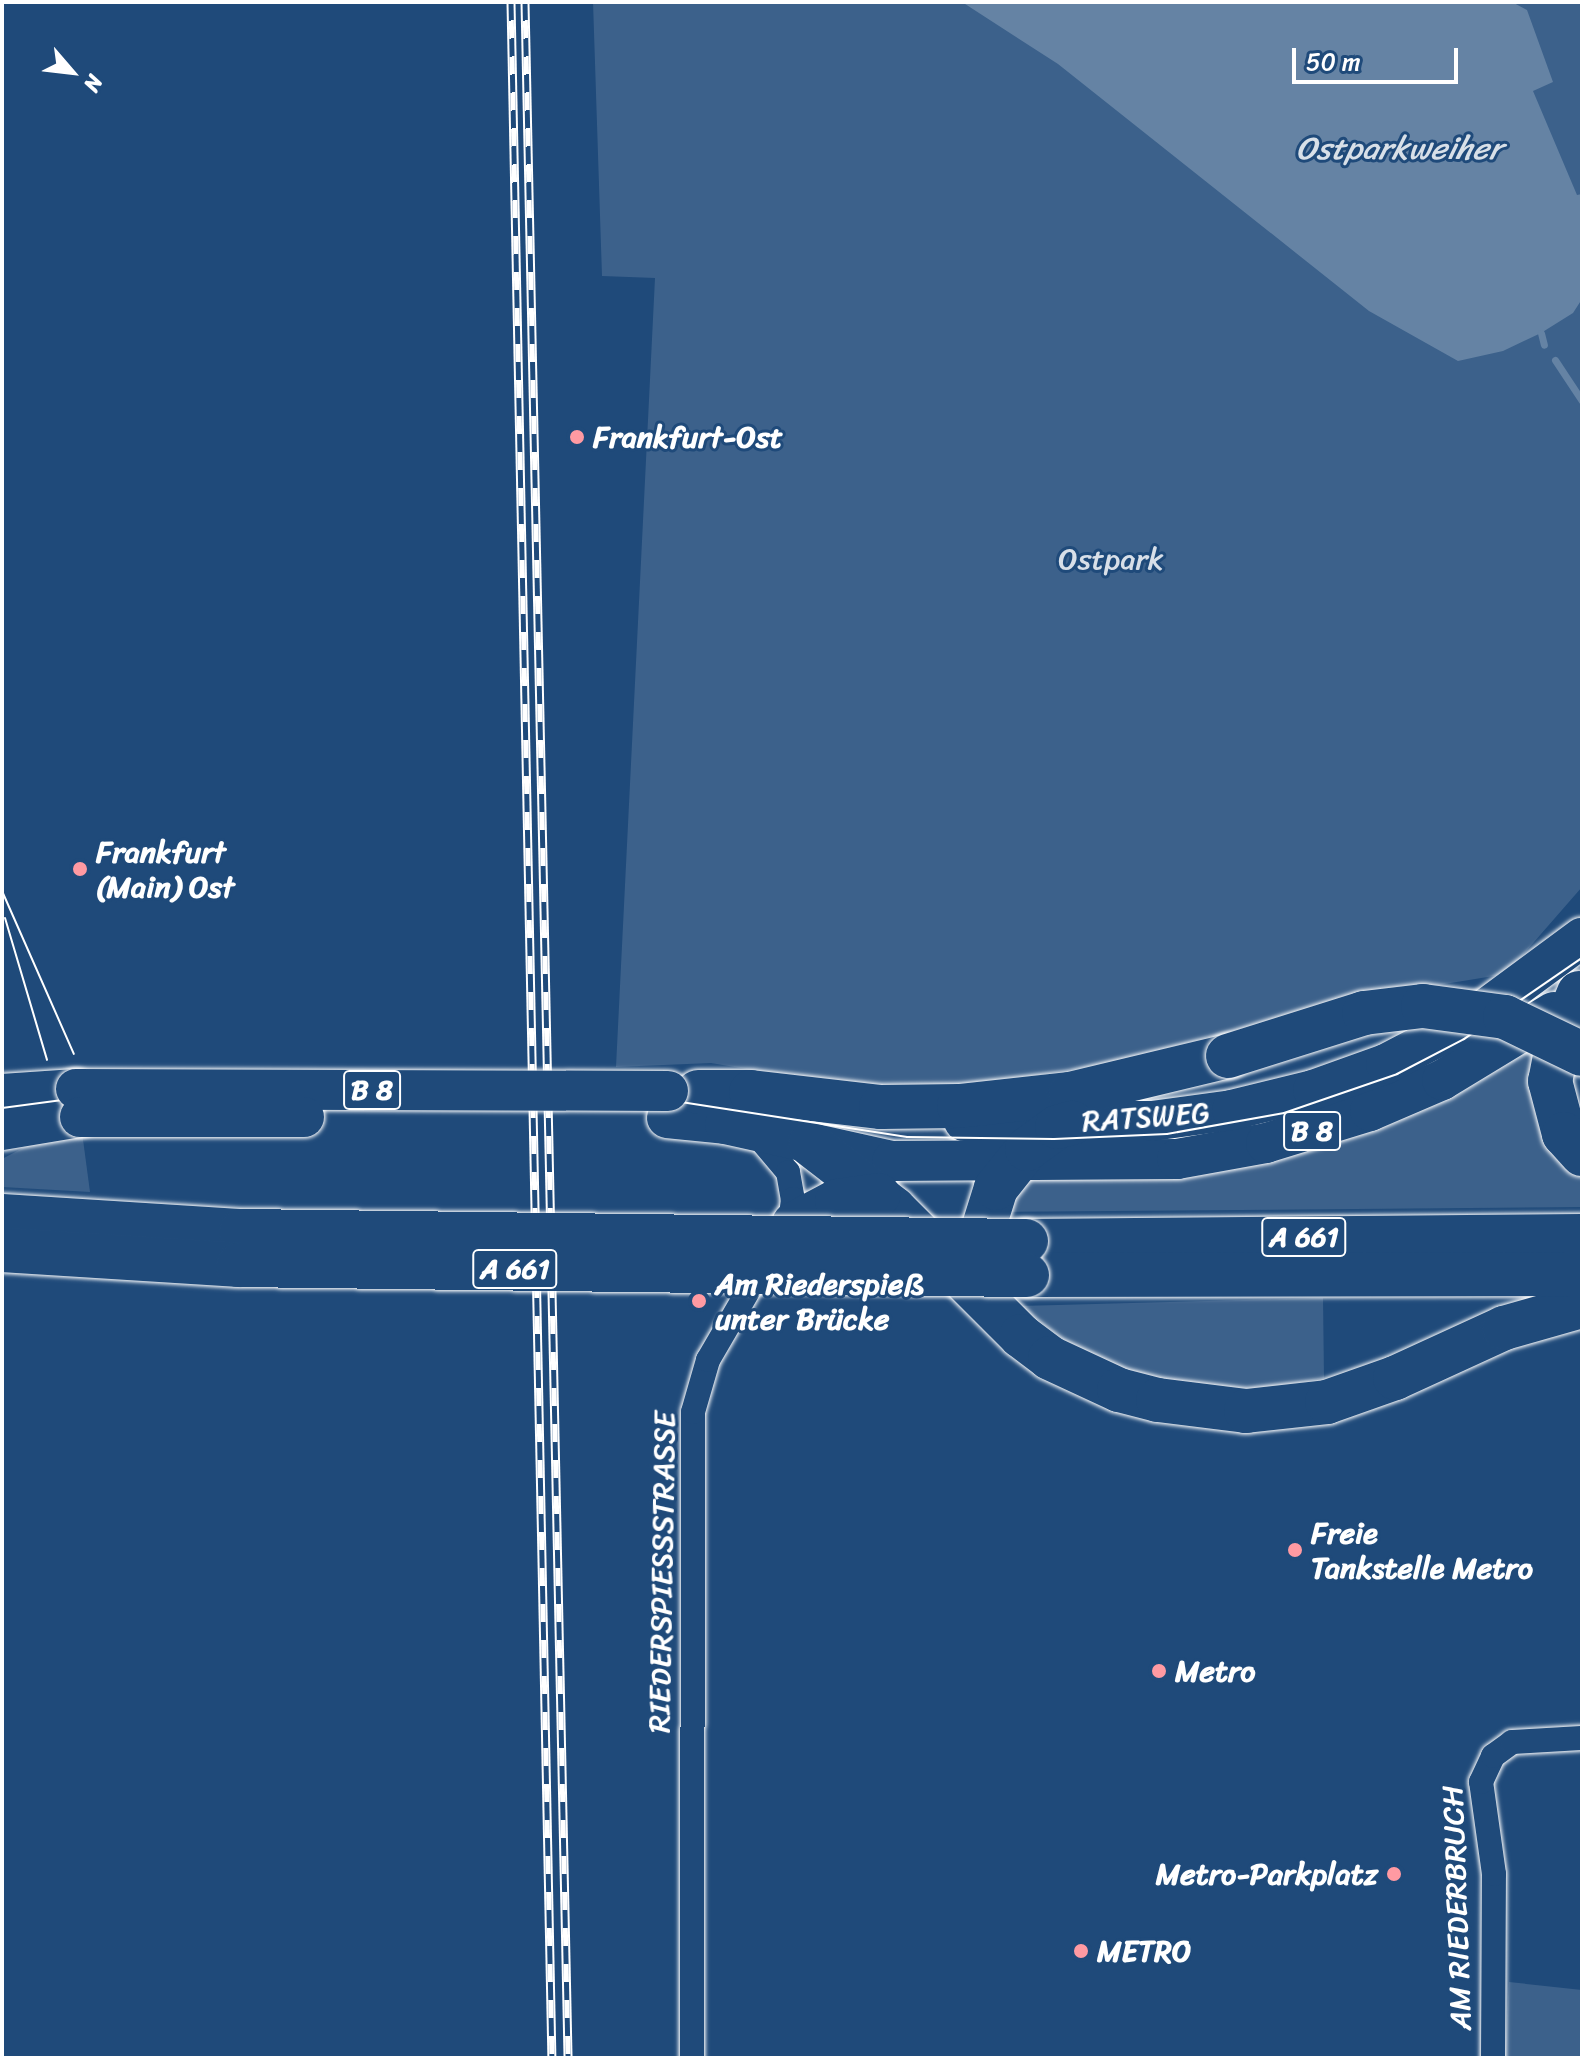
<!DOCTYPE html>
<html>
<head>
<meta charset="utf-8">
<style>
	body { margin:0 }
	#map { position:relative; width:1584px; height:2060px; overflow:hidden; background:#1f4a7a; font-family:Sriracha,sans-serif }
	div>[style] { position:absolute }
	.green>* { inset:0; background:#3c618b }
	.water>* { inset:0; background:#6583a4 }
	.stream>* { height:7px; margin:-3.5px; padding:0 3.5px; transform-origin:3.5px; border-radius:3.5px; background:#6583a4 }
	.roads { filter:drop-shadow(0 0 2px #fff) drop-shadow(0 0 2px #fff) }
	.minor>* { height:24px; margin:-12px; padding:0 12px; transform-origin:12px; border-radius:12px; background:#1f4a7a }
	.primary>* { height:40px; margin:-20px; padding:0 20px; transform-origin:20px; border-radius:20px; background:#1f4a7a }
	.motorway>* { height:44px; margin:-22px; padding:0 22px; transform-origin:22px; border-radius:22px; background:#1f4a7a }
	.tram>* { height:2px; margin:-1px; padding:0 1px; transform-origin:1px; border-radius:1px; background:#fff }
	.rail>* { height:9px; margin-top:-4.5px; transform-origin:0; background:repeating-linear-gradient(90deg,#1f4a7a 0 18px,#fff 0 36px); box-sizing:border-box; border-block:2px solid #fff }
	.bridges { filter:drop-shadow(0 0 2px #fff) drop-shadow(0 0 2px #fff) }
	.primary-bridge>* { height:40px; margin:-20px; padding:0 20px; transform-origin:20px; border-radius:20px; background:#1f4a7a }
	.motorway-bridge>* { height:44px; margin:-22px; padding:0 22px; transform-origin:22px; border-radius:22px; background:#1f4a7a }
	.dots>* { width:22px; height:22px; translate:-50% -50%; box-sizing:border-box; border:4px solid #1f4a7a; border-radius:50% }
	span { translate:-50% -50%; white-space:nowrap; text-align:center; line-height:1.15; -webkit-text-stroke:6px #1f4a7a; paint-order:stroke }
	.shield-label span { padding:2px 6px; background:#1f4a7a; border:2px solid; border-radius:6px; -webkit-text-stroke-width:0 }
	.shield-label { font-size:28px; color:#fff; font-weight:700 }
	.poi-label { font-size:30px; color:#fff; font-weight:700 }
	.left { translate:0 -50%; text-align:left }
	.right { translate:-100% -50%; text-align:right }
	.park-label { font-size:30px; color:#d8dfe8 }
	.street-label { font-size:30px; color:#fff }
	.water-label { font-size:32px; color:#d8e0e8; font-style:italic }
	.frame { position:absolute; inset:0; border:4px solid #fff; pointer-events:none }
	.north { position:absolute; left:32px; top:32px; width:80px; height:80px; -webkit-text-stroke:6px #1f4a7a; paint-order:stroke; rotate:118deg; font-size:22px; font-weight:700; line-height:32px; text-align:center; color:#fff }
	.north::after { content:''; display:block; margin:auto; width:28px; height:36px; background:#fff; clip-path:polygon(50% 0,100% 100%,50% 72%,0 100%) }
	.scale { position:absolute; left:1292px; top:48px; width:166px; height:36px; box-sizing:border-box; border:4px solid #fff; border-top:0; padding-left:10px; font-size:24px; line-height:28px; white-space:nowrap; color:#fff; -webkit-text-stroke:6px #1f4a7a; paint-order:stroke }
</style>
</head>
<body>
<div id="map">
	<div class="green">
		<div style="clip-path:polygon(593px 2px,1582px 2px,1582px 887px,1506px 974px,1352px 999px,1106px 1064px,1009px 1079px,883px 1092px,711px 1063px,616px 1067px,655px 278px,602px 276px)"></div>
		<div style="clip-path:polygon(1530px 1041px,1573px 1171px,1582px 1177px,1582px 1207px,1000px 1212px,1018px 1173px,1104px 1173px)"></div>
		<div style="clip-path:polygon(82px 1132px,90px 1192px,2px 1187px,2px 1159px,42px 1138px)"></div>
		<div style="clip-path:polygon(1323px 1298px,1324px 1378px,1259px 1389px,1178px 1384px,1109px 1365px,1074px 1347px,1020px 1306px)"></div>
		<div style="clip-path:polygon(1509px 1982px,1582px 1990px,1582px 2058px,1505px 2058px)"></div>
	</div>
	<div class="water">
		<div style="clip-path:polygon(962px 2px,1512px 2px,1527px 10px,1553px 82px,1533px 91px,1577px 195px,1582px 194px,1582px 299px,1573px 313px,1541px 333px,1503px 351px,1458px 361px,1369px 311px,1058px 64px)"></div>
	</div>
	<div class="stream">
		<div style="left:1541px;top:333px;width:12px;rotate:76deg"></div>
		<div style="left:1555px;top:360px;width:49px;rotate:56.6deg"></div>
	</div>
	<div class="roads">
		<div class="minor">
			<div style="left:755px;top:1133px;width:51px;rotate:49.8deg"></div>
			<div style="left:788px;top:1172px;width:27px;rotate:80deg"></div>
			<div style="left:793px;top:1199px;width:31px;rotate:97deg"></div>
			<div style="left:692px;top:2058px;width:646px;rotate:-89.91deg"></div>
			<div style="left:693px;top:1412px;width:54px;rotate:-73.9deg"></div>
			<div style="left:708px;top:1360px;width:105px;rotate:-59.8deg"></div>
			<div style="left:1493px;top:2058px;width:184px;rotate:-89.7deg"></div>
			<div style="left:1494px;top:1874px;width:93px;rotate:-98deg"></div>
			<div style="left:1481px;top:1782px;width:29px;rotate:-65deg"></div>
			<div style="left:1493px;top:1756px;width:24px;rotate:-36deg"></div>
			<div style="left:1512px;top:1742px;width:70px;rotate:-3.3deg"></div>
		</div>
		<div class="primary">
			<div style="left:2px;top:1094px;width:74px;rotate:-3.9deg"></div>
			<div style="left:667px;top:1118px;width:58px;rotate:5.9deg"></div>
			<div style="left:725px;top:1124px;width:171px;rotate:12.5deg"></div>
			<div style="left:892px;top:1161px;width:285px;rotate:-0.4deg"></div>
			<div style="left:1177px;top:1159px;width:90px;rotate:-10.2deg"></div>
			<div style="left:1266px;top:1143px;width:109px;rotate:-17.1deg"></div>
			<div style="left:1370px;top:1111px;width:78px;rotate:-23.3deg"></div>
			<div style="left:1442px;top:1080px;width:131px;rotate:-31.3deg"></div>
			<div style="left:964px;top:1121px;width:188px"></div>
			<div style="left:1152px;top:1121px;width:81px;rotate:-7.8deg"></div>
			<div style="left:1232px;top:1110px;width:83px;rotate:-13.9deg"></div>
			<div style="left:1313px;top:1090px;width:77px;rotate:-19.6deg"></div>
			<div style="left:1386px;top:1064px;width:97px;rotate:-27.6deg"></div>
			<div style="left:1472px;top:1019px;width:137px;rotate:-36.4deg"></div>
			<div style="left:2px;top:1130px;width:79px;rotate:-9.5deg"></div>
		</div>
		<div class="motorway">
			<div style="left:1579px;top:993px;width:57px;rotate:112.5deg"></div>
			<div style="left:1557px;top:1046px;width:36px;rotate:101deg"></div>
			<div style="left:1550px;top:1081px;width:55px;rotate:75.2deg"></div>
			<div style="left:1564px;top:1134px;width:27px;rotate:48deg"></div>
			<div style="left:698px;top:1092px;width:53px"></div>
			<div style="left:751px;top:1092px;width:131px;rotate:6.6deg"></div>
			<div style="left:881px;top:1107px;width:78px;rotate:-0.7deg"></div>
			<div style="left:959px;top:1106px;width:112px;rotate:-6.2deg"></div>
			<div style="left:1070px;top:1094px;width:163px;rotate:-13.5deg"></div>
			<div style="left:810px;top:1144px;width:106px;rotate:37.7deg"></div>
			<div style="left:894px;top:1209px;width:180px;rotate:45deg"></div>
			<div style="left:1021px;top:1336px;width:36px;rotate:37deg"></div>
			<div style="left:1050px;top:1358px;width:76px;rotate:24.9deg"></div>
			<div style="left:1119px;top:1390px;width:40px;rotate:14.4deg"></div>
			<div style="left:1158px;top:1400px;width:89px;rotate:7.1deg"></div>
			<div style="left:1246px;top:1411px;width:81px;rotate:-6.3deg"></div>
			<div style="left:1327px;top:1402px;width:72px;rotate:-19.4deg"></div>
			<div style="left:1395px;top:1378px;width:120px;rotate:-24.6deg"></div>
			<div style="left:1504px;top:1328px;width:81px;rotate:-15.8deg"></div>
			<div style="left:794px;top:1224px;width:49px;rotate:-28.1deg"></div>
			<div style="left:837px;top:1201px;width:42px;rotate:-8.1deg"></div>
			<div style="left:1026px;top:1241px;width:556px;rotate:-0.52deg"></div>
			<div style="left:1027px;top:1275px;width:555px;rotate:-0.1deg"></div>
			<div style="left:984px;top:1279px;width:40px;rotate:-95.7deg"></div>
			<div style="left:980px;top:1239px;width:53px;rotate:-72.6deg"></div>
			<div style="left:996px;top:1188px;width:50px;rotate:-51.5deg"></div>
			<div style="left:1027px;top:1149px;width:37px;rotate:-36deg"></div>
			<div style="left:1057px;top:1127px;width:16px;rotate:-15deg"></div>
		</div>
	</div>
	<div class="tram">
		<div style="left:2px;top:891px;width:178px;rotate:66.2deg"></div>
		<div style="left:5px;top:918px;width:148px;rotate:73.5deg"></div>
		<div style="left:2px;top:1108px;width:76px;rotate:-7.6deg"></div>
		<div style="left:77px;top:1098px;width:591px;rotate:0.19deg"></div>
		<div style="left:668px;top:1100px;width:242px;rotate:8.8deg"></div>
		<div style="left:907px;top:1137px;width:147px;rotate:0.8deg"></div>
		<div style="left:1054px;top:1139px;width:113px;rotate:-2.5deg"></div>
		<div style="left:1167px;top:1134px;width:119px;rotate:-10.2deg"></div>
		<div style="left:1284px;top:1113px;width:120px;rotate:-19deg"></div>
		<div style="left:1397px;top:1074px;width:76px;rotate:-27.6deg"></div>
		<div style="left:1464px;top:1039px;width:143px;rotate:-34.5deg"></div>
	</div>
	<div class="rail">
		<div style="left:511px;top:2px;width:2056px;rotate:88.86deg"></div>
		<div style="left:525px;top:2px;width:2056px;rotate:88.8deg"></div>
	</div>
	<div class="bridges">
		<div class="primary-bridge">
			<div style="left:76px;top:1089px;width:592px;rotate:0.19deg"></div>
			<div style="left:80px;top:1117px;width:224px"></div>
		</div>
		<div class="motorway-bridge">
			<div style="left:1228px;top:1056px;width:143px;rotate:-17.5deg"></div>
			<div style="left:1364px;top:1013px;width:59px;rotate:-6.8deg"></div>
			<div style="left:1423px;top:1006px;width:83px;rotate:7.6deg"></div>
			<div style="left:1505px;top:1017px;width:85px;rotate:25.7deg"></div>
			<div style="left:2px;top:1216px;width:239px;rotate:3.6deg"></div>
			<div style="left:241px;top:1231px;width:785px;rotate:0.73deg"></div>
			<div style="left:2px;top:1250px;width:236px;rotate:3.6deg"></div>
			<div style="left:238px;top:1265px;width:789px;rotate:0.73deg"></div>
		</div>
	</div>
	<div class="dots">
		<div style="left:577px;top:437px;background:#ff9aa2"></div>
		<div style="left:80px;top:869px;background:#ff9aa2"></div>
		<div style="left:699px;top:1301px;background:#ff9aa2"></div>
		<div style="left:1295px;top:1550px;background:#ff9aa2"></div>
		<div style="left:1159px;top:1671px;background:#ff9aa2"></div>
		<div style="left:1394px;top:1874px;background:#ff9aa2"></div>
		<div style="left:1081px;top:1951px;background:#ff9aa2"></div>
	</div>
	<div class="shield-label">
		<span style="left:372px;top:1090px">B 8</span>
		<span style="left:1312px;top:1131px">B 8</span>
		<span style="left:1304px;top:1237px">A 661</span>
		<span style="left:515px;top:1269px">A 661</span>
	</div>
	<div class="poi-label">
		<span class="left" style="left:593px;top:437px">Frankfurt-Ost</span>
		<span class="left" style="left:96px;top:869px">Frankfurt<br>(Main) Ost</span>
		<span class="left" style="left:715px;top:1301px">Am Riederspieß<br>unter Brücke</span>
		<span class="left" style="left:1311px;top:1550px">Freie<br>Tankstelle Metro</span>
		<span class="left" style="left:1175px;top:1671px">Metro</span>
		<span class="right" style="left:1378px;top:1874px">Metro-Parkplatz</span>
		<span class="left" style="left:1097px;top:1951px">METRO</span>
	</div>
	<div class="park-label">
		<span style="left:1111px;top:559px">Ostpark</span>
	</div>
	<div class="street-label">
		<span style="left:1146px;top:1117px;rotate:-4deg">RATSWEG</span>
		<span style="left:662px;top:1572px;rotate:-89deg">RIEDERSPIESSSTRASSE</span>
		<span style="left:1457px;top:1908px;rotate:-92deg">AM RIEDERBRUCH</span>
	</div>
	<div class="water-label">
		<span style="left:1399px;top:149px">Ostparkweiher</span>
	</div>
	<div class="frame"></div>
	<div class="north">N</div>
	<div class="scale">50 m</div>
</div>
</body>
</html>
